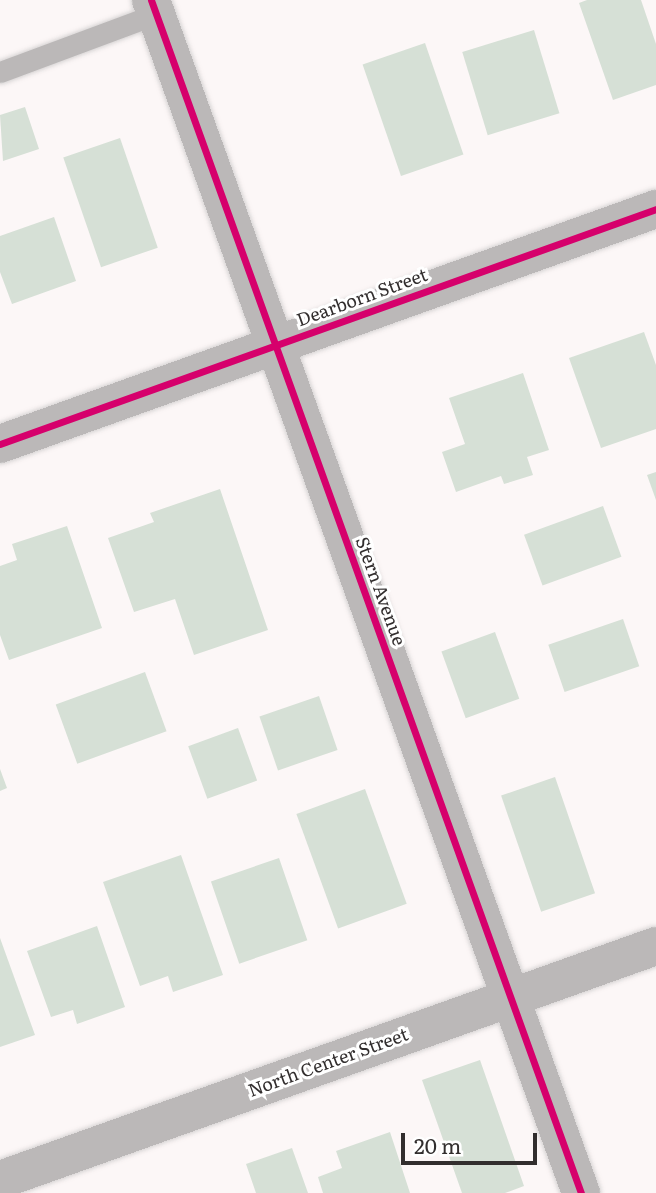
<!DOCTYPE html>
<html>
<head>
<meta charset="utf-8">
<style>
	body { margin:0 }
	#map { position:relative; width:656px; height:1193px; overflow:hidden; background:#fcf7f7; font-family:Literata,serif }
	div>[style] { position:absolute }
	.building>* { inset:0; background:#d6e0d6; transform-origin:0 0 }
	.roads { filter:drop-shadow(0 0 2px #d7d4d4) drop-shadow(0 0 2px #d7d4d4) }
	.service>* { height:21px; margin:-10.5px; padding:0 10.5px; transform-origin:10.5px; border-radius:10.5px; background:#bbb8b8 }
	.minor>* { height:38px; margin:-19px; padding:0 19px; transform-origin:19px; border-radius:19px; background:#bbb8b8 }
	.cycleway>* { height:7px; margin:-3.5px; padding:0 3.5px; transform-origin:3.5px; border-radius:3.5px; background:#d6006c }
	span { translate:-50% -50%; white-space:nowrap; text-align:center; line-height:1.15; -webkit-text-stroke:6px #fff; paint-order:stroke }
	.street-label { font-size:18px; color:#322e2e }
	.scale { position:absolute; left:401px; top:1133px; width:136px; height:32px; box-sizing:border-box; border:4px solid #322e2e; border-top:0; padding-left:9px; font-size:21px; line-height:24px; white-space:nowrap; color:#322e2e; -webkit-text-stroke:5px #fff; paint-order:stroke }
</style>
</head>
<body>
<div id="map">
	<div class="building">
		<div style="clip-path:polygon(587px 0,641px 0,656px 44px,656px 85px,613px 100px,579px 3px)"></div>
		<div style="left:534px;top:30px;width:87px;height:75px;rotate:73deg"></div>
		<div style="left:425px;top:43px;width:118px;height:66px;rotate:71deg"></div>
		<div style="clip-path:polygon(25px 107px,39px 149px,3px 161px,0 115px)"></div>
		<div style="left:120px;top:138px;width:116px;height:60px;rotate:71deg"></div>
		<div style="clip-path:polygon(54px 217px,76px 281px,12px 304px,0 272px,0 236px)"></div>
		<div style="clip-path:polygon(644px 332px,656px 365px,656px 429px,601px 448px,569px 358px)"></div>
		<div style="clip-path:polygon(523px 373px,549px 450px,527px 457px,533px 475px,504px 484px,501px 476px,456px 492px,442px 452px,465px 444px,449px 398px)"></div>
		<div style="clip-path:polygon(656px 472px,656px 500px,647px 475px)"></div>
		<div style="clip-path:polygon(220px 489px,268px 630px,194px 655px,175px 599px,134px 612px,108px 538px,154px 522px,150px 513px)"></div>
		<div style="left:603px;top:506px;width:54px;height:84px;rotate:70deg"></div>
		<div style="clip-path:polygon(67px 526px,102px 628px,9px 660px,0 635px,0 566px,17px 560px,12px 544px)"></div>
		<div style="left:623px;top:619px;width:50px;height:79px;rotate:71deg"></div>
		<div style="left:495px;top:632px;width:71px;height:57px;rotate:70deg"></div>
		<div style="left:145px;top:672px;width:63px;height:95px;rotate:70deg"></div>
		<div style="left:319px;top:696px;width:57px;height:63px;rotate:71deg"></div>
		<div style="left:238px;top:728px;width:56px;height:53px;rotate:70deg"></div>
		<div style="clip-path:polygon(0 769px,7px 788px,0 791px)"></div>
		<div style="left:555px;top:777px;width:123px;height:57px;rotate:71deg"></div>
		<div style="left:365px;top:789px;width:122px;height:73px;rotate:70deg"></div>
		<div style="clip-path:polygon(181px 855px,223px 975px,173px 992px,168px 976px,140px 986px,103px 882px)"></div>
		<div style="left:279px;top:858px;width:87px;height:72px;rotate:71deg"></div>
		<div style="clip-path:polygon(97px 926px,125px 1007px,77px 1024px,73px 1010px,51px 1017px,27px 951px)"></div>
		<div style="clip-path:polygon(0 938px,35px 1035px,0 1047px)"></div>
		<div style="clip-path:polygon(480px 1060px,524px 1186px,505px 1193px,462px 1193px,422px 1080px)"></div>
		<div style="clip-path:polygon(390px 1132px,410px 1193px,323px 1193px,318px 1177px,342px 1168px,336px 1151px)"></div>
		<div style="clip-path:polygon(292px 1148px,308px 1193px,256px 1193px,246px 1164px)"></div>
	</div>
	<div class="roads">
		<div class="service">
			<div style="left:0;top:72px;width:166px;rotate:-20.4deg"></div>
		</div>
		<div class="minor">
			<div style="left:151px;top:0;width:1268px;rotate:70.18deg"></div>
			<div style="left:0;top:444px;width:697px;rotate:-19.71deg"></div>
			<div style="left:0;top:1180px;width:696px;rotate:-19.63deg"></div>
		</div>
	</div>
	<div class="cycleway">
		<div style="left:151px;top:0;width:1268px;rotate:70.18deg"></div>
		<div style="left:0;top:444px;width:697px;rotate:-19.71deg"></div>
	</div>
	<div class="street-label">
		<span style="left:362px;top:297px;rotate:-20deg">Dearborn Street</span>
		<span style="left:381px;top:591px;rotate:70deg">Stern Avenue</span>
		<span style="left:328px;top:1062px;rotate:-20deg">North Center Street</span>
	</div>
	<div class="scale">20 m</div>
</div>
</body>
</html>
